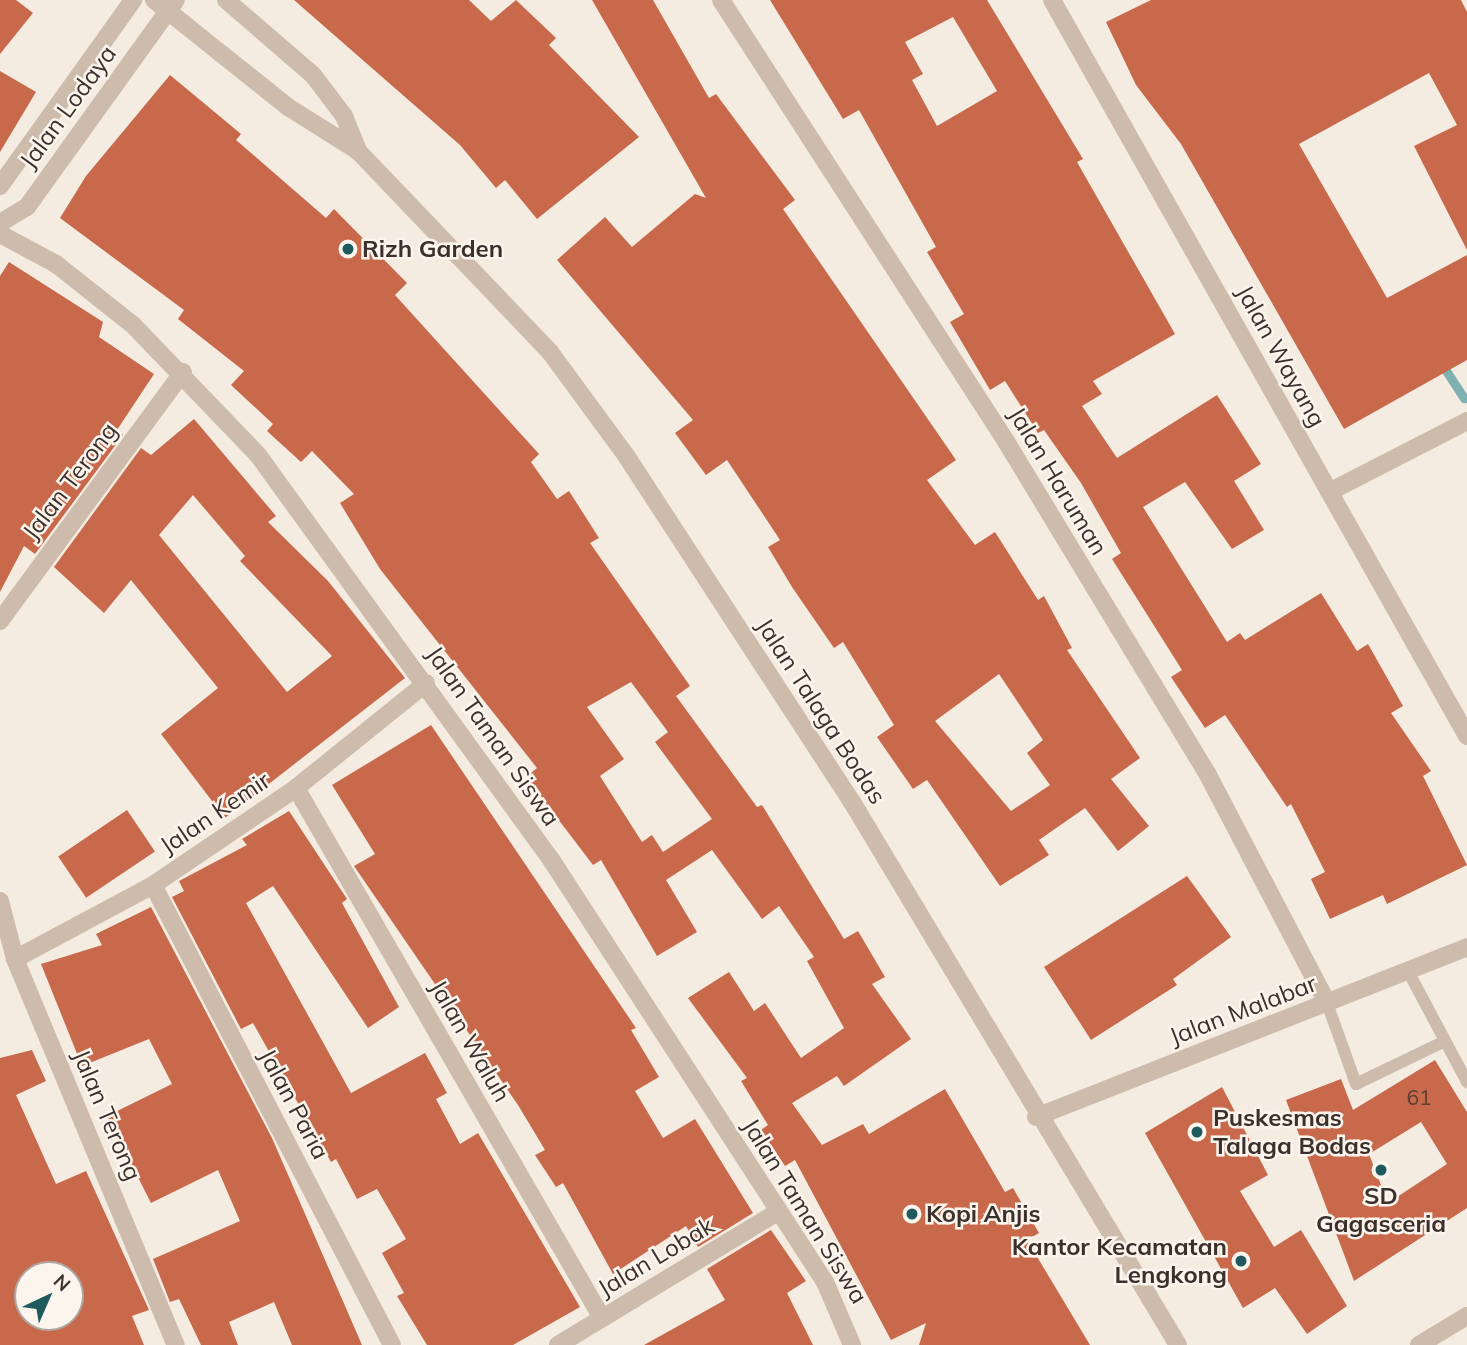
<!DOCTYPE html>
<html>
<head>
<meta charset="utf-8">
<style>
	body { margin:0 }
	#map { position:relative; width:1467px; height:1345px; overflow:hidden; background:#f4ebe1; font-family:Mulish,sans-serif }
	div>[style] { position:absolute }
	.stream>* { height:9px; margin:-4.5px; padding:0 4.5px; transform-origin:4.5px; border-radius:4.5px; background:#7fb0b2 }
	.building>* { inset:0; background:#c8694b; transform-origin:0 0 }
	.service>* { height:12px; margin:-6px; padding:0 6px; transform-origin:6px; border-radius:6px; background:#cdbbac }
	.minor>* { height:18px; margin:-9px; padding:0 9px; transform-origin:9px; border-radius:9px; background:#cdbbac }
	.tertiary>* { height:18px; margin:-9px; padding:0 9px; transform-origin:9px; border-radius:9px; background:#cdbbac }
	.dots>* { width:19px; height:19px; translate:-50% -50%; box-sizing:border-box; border:4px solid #fbf5ee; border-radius:50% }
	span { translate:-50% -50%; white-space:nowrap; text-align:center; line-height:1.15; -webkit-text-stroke:5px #fbf5ee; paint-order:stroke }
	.number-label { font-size:21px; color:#5e3e33 }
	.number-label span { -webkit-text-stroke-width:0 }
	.street-label { font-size:24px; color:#3b302b }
	.poi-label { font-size:24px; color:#3b302b; font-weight:700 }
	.left { translate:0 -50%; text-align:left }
	.right { translate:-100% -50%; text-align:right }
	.north { position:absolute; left:14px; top:1261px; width:70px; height:70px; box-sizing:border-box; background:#fbf5ee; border:2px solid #aea6a0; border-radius:50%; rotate:44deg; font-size:19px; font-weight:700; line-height:28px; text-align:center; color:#3b302b }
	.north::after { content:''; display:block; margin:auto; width:24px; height:32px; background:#1f5a5e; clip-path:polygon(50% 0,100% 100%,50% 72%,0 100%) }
</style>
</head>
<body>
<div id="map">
	<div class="stream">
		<div style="left:1445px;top:369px;width:35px;rotate:57deg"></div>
	</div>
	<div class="building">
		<div style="clip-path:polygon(0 0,16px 0,33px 13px,0 54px)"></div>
		<div style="clip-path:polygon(294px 0,469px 0,491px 21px,516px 0,556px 38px,549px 45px,639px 137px,537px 219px,505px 180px,496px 188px,460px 145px)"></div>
		<div style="clip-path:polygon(evenodd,592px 0,653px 0,709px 98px,716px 94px,795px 200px,783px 209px,956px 460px,927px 480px,975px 545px,995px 532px,1038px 600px,1044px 596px,1072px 648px,1067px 650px,1140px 758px,1111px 779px,1149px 826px,1118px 851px,1085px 808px,1039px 840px,1049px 855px,1000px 886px,927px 780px,913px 789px,877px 737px,894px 725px,843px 642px,834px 648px,792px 587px,768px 547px,780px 540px,727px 460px,706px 475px,675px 433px,693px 420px,557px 260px,605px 217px,632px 247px,695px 194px,706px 198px,592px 0,999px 674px,1043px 740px,1027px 753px,1050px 785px,1011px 811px,935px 721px,999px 674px)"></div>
		<div style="clip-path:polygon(evenodd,770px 0,987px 0,1083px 159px,1077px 162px,1175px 334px,1093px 381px,1102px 394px,1082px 406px,1117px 458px,1217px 395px,1261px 464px,1234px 481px,1264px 530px,1232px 549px,1185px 482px,1143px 507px,1227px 642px,1240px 633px,1245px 640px,1321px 593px,1357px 651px,1368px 644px,1403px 706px,1391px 713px,1431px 771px,1423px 776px,1467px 865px,1387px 904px,1383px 895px,1330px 919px,1311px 879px,1325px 872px,1291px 804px,1287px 807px,1225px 715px,1205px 728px,1171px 677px,1182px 670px,1112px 559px,1121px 553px,1081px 483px,1044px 430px,1038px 433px,1005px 381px,990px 390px,950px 322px,964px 314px,927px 252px,936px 247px,859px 110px,843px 119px,770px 0,953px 17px,997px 91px,937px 126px,912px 80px,923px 74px,905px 42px,953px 17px)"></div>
		<div style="clip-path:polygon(1151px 0,1461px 0,1467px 12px,1467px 250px,1414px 146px,1457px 125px,1429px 73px,1299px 144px,1387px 298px,1467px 255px,1467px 360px,1344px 429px,1181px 144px,1136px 85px,1106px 22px)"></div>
		<div style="clip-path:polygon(0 71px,36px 92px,0 152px)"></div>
		<div style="clip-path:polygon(evenodd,170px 75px,241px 134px,236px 140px,326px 218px,334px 209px,407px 283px,395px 295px,539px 454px,531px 462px,557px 499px,569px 491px,599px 538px,590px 543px,690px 686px,676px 696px,757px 807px,762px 805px,844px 939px,858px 931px,885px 977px,872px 984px,911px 1039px,844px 1086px,837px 1076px,792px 1103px,822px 1145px,863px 1124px,869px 1134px,945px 1089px,1005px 1192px,1013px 1188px,1039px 1233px,1027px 1240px,1090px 1345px,919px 1345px,926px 1323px,891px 1340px,795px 1160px,785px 1166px,761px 1130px,768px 1125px,741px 1081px,747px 1078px,688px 998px,729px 972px,754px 1011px,765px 1003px,801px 1058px,844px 1028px,807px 961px,814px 957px,779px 906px,762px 919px,712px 850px,666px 880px,697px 932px,657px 956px,601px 860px,593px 865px,526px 777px,537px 768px,380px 569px,340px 503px,354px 494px,312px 451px,301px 462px,267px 431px,273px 424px,231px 385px,244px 371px,178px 319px,184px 310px,60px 218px,86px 176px,170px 75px,631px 682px,668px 732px,655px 742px,712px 819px,663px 852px,652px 835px,642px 842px,600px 776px,624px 759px,587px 707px,631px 682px)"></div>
		<div style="clip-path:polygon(9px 262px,103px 322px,99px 337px,154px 374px,117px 430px,123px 435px,35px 554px,24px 546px,0 592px,0 276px)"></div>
		<div style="clip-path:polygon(evenodd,194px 419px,276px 516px,268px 522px,328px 581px,405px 678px,225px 818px,161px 734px,218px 688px,131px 580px,104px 613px,54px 567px,141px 448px,151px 455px,194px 419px,193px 495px,245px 556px,240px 561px,332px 656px,287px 692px,159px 535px,193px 495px)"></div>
		<div style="clip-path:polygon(431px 725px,636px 1028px,631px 1030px,659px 1077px,635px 1091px,663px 1138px,695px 1119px,753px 1213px,698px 1247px,686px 1226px,613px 1274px,563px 1183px,556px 1187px,535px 1155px,545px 1150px,518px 1105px,354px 866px,375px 854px,332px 785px)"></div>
		<div style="left:127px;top:810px;width:50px;height:83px;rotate:56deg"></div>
		<div style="clip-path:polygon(289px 811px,347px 899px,342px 903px,399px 1007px,368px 1028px,273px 886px,246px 903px,351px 1093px,425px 1053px,447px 1093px,436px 1099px,460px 1144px,478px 1133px,580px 1307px,513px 1345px,427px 1345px,397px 1296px,404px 1293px,382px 1253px,406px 1239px,377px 1189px,357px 1199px,336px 1159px,331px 1162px,253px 1023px,241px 1029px,172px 897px,184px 891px,179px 881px,247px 845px,242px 839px)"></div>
		<div style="clip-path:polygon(1187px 876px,1231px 937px,1173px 979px,1177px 985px,1091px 1040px,1044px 967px)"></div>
		<div style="clip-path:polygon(151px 907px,272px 1138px,362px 1345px,292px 1345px,274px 1302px,229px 1322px,238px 1345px,201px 1345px,179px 1299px,170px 1302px,153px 1259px,240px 1221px,218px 1170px,151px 1203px,107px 1116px,172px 1084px,149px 1039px,82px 1066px,41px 964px,102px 945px,96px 934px)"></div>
		<div style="clip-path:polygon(evenodd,32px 1050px,46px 1081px,16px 1095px,56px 1184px,86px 1171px,149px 1310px,132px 1316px,144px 1345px,0 1345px,0 1058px,32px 1050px,28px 1275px,70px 1275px,70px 1317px,28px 1317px,28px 1275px)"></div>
		<div style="clip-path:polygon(evenodd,1435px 1060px,1467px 1112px,1467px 1208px,1354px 1281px,1286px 1100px,1341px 1079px,1353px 1110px,1435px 1060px,1421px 1122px,1447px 1164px,1388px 1203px,1369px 1154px,1421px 1122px)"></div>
		<div style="clip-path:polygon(1222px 1087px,1268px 1175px,1240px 1191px,1274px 1247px,1301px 1230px,1347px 1306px,1307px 1334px,1275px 1288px,1243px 1308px,1145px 1133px)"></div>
		<div style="clip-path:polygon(771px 1230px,806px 1281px,787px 1293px,813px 1345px,644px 1345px,725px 1300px,707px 1269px)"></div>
	</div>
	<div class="service">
		<div style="left:1408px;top:971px;width:126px;rotate:62deg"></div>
		<div style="left:1327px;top:1003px;width:86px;rotate:70.3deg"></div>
		<div style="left:1356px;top:1084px;width:94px;rotate:-25.8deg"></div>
	</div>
	<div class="minor">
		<div style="left:721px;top:0;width:527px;rotate:57.15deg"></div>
		<div style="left:1007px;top:443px;width:386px;rotate:58.8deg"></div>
		<div style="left:1207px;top:773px;width:259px;rotate:62.4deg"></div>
		<div style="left:1052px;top:0;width:845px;rotate:60.58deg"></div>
		<div style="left:0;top:234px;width:64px;rotate:28.2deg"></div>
		<div style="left:56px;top:264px;width:98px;rotate:38.4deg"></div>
		<div style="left:133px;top:325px;width:180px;rotate:46.1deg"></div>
		<div style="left:258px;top:455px;width:501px;rotate:54.09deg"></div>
		<div style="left:552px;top:861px;width:502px;rotate:57.04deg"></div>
		<div style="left:825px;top:1282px;width:69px;rotate:66.8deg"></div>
		<div style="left:1329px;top:492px;width:155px;rotate:-27.2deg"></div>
		<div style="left:0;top:621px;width:309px;rotate:-53.7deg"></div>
		<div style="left:296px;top:788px;width:612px;rotate:60deg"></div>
		<div style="left:153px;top:885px;width:518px;rotate:62.55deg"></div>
		<div style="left:0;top:901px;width:60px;rotate:75.5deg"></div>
		<div style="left:15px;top:959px;width:418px;rotate:67.4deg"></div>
		<div style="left:15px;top:959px;width:157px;rotate:-28.2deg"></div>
		<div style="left:153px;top:885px;width:173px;rotate:-34.1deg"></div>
		<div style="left:296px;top:788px;width:167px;rotate:-38.9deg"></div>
		<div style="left:558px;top:1345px;width:258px;rotate:-31.2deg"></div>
	</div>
	<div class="tertiary">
		<div style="left:154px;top:0;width:171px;rotate:38.6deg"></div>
		<div style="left:288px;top:107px;width:83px;rotate:32.2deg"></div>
		<div style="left:358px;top:151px;width:278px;rotate:46.3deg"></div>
		<div style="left:550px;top:352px;width:130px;rotate:53.7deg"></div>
		<div style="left:627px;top:457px;width:412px;rotate:56.9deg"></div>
		<div style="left:852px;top:802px;width:633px;rotate:59.02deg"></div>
		<div style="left:226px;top:0;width:115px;rotate:40.8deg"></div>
		<div style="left:313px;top:75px;width:51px;rotate:52.9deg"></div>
		<div style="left:344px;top:116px;width:38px;rotate:68deg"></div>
		<div style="left:0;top:186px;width:229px;rotate:-54.4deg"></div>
		<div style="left:0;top:223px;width:31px;rotate:-31deg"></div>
		<div style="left:27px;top:207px;width:255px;rotate:-54.3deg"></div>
		<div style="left:1036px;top:1117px;width:463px;rotate:-21.5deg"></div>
		<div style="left:1419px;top:1345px;width:56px;rotate:-31.1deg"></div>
	</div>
	<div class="dots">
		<div style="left:348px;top:249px;background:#1f5a5e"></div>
		<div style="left:1197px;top:1132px;background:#1f5a5e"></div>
		<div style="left:1381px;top:1170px;background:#1f5a5e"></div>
		<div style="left:912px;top:1214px;background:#1f5a5e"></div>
		<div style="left:1241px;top:1261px;background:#1f5a5e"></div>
	</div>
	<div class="number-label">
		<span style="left:1419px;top:1097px">61</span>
	</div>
	<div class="street-label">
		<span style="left:68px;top:107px;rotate:-54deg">Jalan Lodaya</span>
		<span style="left:1281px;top:356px;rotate:61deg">Jalan Wayang</span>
		<span style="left:70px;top:481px;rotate:-53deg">Jalan Terong</span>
		<span style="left:1058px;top:481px;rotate:59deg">Jalan Haruman</span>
		<span style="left:821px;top:711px;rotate:57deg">Jalan Talaga Bodas</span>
		<span style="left:493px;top:736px;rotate:55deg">Jalan Taman Siswa</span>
		<span style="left:215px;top:813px;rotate:-34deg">Jalan Kemir</span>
		<span style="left:1243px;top:1010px;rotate:-21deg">Jalan Malabar</span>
		<span style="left:470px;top:1041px;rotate:60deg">Jalan Waluh</span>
		<span style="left:294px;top:1104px;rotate:62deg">Jalan Paria</span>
		<span style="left:107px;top:1115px;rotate:67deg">Jalan Terong</span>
		<span style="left:805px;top:1211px;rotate:58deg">Jalan Taman Siswa</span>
		<span style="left:656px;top:1257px;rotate:-31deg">Jalan Lobak</span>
	</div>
	<div class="poi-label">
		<span class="left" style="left:362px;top:249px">Rizh Garden</span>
		<span class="left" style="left:1213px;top:1132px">Puskesmas<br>Talaga Bodas</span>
		<span style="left:1381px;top:1210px">SD<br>Gagasceria</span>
		<span class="left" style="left:926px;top:1214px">Kopi Anjis</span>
		<span class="right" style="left:1227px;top:1261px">Kantor Kecamatan<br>Lengkong</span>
	</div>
	<div class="north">N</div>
</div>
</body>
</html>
